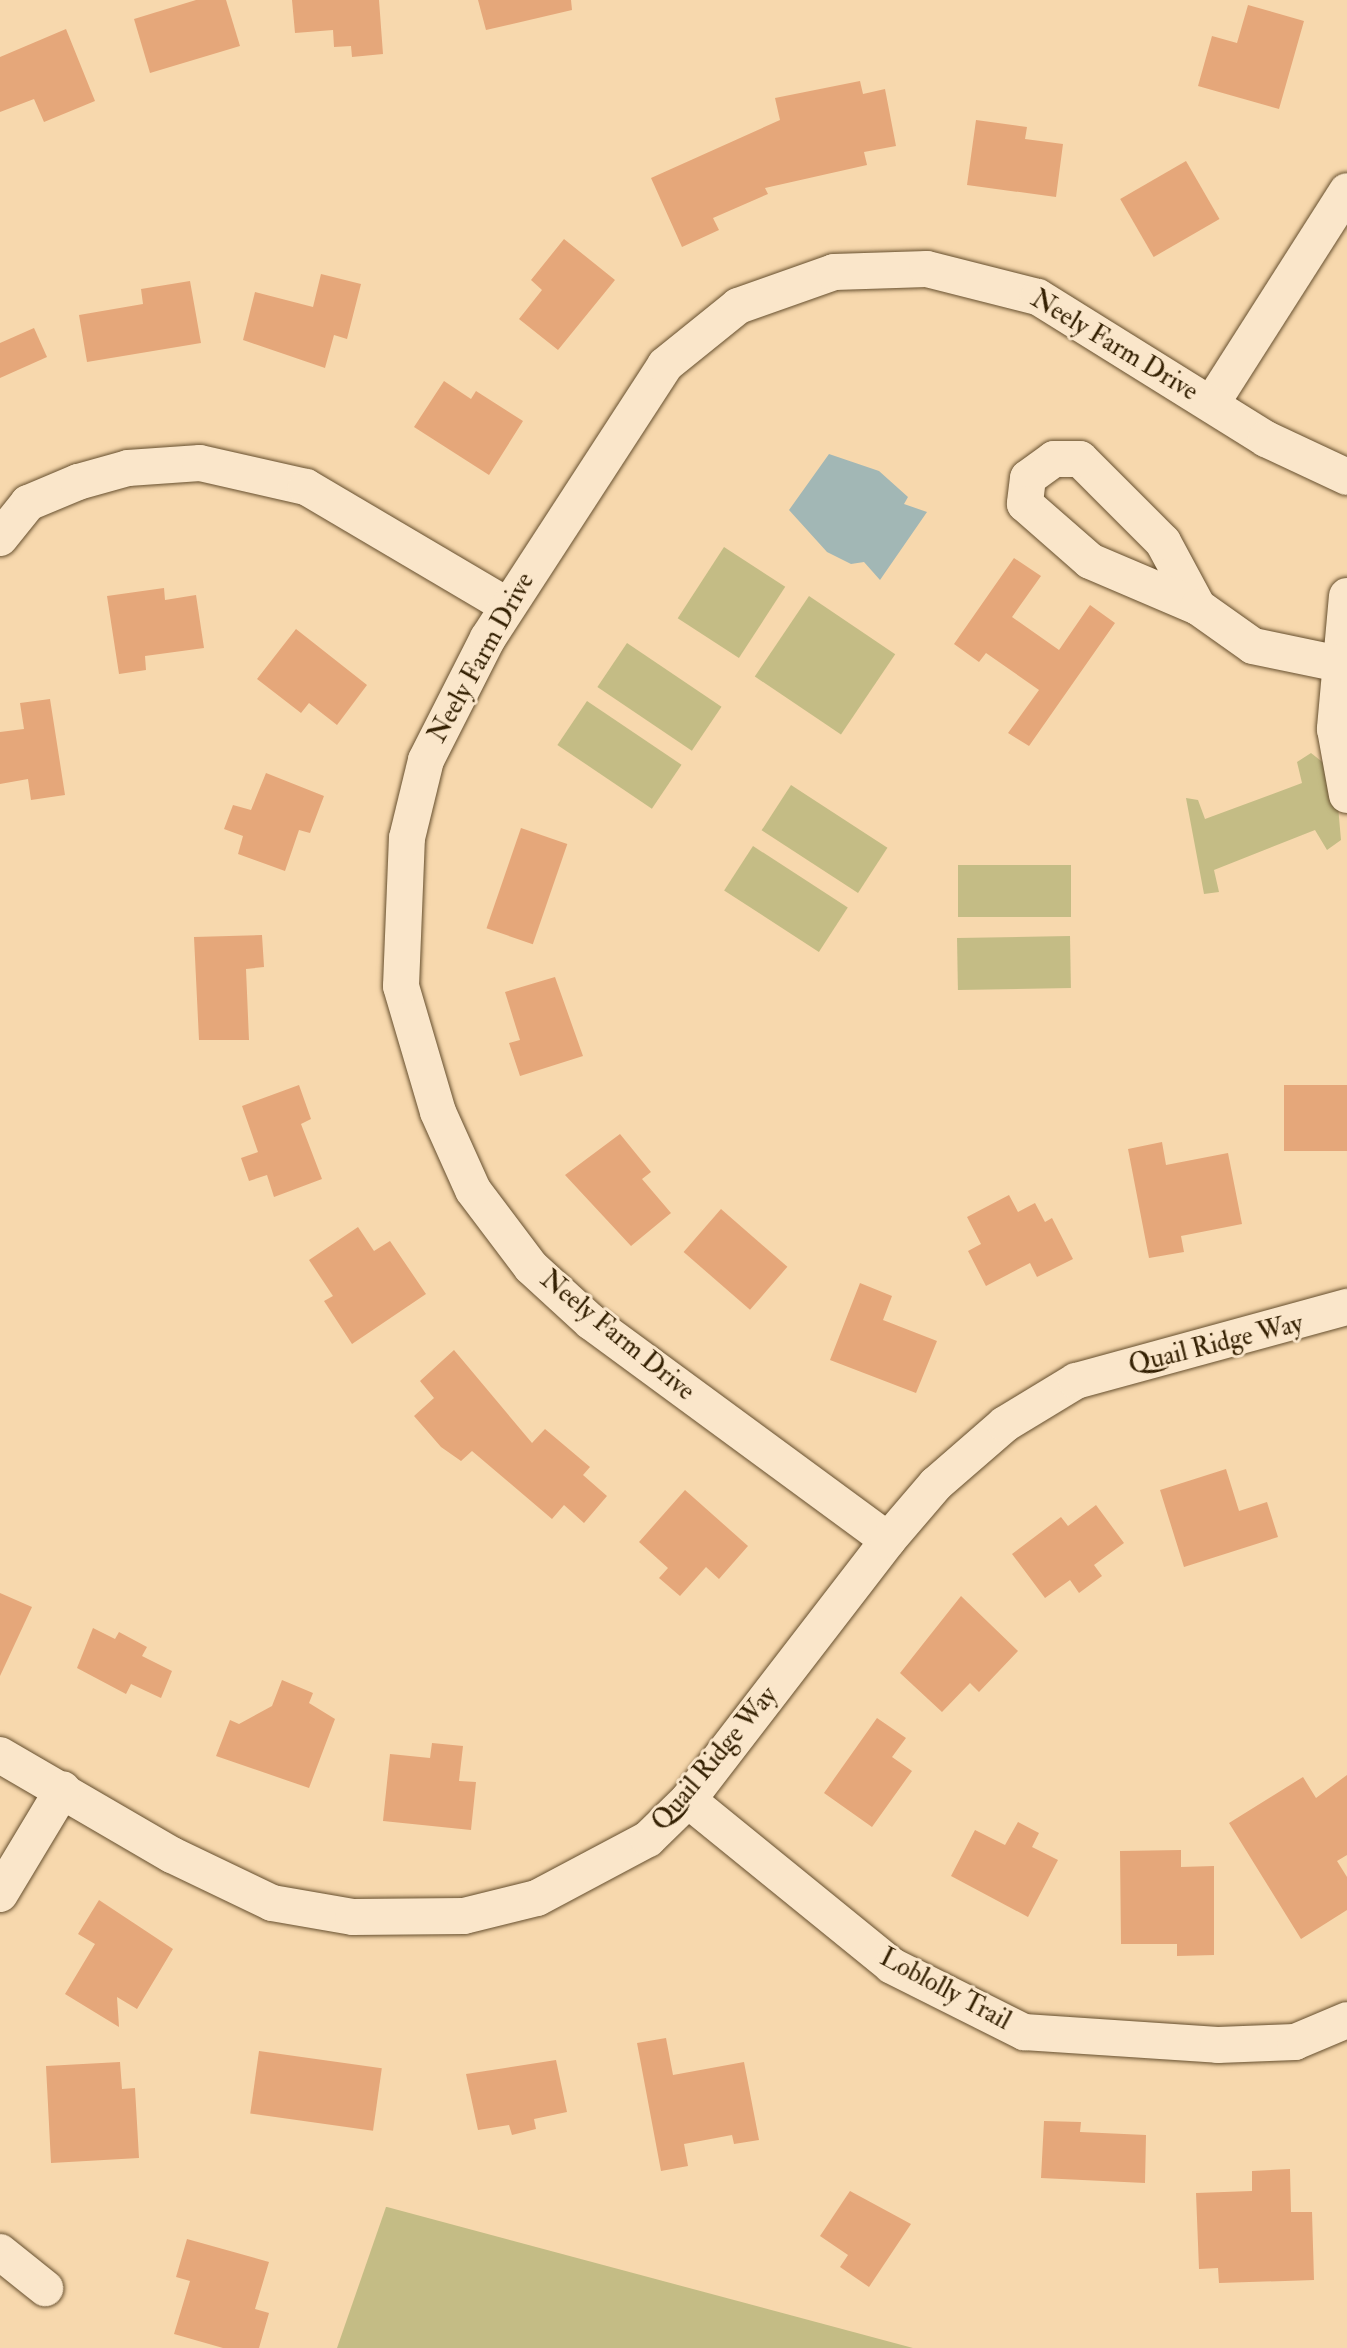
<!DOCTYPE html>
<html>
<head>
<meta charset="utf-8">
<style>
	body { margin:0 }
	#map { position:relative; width:1347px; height:2348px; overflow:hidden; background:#f7d8ad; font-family:"IM FELL Double Pica",serif }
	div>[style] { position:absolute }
	.green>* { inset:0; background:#c4bc85; transform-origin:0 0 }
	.water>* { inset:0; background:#a2b7b5 }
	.building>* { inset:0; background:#e5a77a; transform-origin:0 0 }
	.roads { filter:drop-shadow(0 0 2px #664f2e) drop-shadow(0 0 2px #664f2e) }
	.minor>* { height:36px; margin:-18px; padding:0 18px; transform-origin:18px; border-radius:18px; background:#fae6ca }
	span { translate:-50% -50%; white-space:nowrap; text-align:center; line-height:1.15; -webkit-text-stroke:6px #fae6ca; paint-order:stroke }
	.street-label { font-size:26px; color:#352103 }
</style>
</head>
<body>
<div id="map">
	<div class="green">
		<div style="left:724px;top:547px;width:73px;height:85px;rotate:33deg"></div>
		<div style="left:809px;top:596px;width:104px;height:97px;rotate:34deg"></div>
		<div style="left:627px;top:643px;width:114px;height:53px;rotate:34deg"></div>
		<div style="left:587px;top:701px;width:114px;height:53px;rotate:34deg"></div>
		<div style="clip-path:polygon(1311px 753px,1335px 772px,1341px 840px,1327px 850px,1315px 830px,1214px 870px,1219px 892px,1204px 894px,1186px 798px,1198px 800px,1205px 819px,1302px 783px,1297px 762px)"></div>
		<div style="left:791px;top:785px;width:115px;height:54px;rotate:33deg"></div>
		<div style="left:753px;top:846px;width:113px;height:53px;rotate:33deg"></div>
		<div style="left:1071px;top:865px;width:52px;height:113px;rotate:90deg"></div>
		<div style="left:1070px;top:936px;width:52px;height:113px;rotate:89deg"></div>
		<div style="clip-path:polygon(386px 2207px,387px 2207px,913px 2348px,337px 2348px)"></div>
	</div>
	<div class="water">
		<div style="clip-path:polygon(829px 454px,879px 471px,908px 497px,904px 504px,927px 512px,880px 580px,864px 562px,851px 564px,827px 552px,789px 510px)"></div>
	</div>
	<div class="building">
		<div style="clip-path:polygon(196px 0,226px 0,240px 46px,150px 73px,134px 19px)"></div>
		<div style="clip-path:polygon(292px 0,379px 0,383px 54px,352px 57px,351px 46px,334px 47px,333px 30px,295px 33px)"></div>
		<div style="clip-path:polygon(478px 0,571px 0,572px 10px,486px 30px)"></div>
		<div style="clip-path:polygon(1248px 5px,1304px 21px,1279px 109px,1198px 86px,1212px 36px,1237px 43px)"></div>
		<div style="clip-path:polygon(66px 29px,95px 101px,44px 122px,34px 99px,0 112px,0 57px)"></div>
		<div style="clip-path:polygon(860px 81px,863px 94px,885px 89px,896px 146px,864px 152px,867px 165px,765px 188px,768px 194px,713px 218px,719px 230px,682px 247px,651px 178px,780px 120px,775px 98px)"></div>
		<div style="clip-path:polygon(976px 120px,1027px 127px,1025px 139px,1063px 144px,1056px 197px,967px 185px)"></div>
		<div style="left:1186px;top:161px;width:67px;height:76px;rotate:60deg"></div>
		<div style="clip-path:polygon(564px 239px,615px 280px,558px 350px,519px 319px,542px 290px,531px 280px)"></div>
		<div style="clip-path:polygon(321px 274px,361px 284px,347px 339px,334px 335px,325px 368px,243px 340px,255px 292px,313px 307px)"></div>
		<div style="clip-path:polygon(190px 281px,201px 343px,87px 362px,79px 315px,143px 304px,141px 289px)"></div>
		<div style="clip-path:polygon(34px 328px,47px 357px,0 378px,0 343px)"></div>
		<div style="clip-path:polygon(444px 381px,471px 399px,476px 391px,523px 421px,489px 475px,414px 427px)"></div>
		<div style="clip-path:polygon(1014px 558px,1041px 576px,1012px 617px,1059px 650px,1090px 605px,1115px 623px,1029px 746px,1008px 733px,1039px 690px,986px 653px,979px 662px,954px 644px)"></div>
		<div style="clip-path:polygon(164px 588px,165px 600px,196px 595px,204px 648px,145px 656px,146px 670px,119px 674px,107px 596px)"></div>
		<div style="clip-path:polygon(296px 629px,367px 685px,337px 725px,309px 703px,301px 713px,257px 679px)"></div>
		<div style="clip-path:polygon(50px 699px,65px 795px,31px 800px,28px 779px,0 784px,0 732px,24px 729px,20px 703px)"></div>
		<div style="clip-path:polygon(266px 773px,324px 796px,310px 833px,299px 830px,285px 871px,238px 854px,243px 836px,224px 829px,233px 805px,251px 810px)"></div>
		<div style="left:521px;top:828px;width:49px;height:106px;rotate:19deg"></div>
		<div style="clip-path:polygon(262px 935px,264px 967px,246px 969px,249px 1040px,199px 1040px,194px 937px)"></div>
		<div style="clip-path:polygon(555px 977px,583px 1056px,520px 1076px,509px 1043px,520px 1040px,505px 992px)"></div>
		<div style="clip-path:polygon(299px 1085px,311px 1119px,301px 1124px,322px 1179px,274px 1197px,267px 1175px,249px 1181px,241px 1158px,258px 1152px,242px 1106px)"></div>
		<div style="left:1347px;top:1085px;width:66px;height:63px;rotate:90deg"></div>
		<div style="clip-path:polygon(620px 1134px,651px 1172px,642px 1179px,671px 1213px,631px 1246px,565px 1175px)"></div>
		<div style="clip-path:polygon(1162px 1142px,1166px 1165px,1228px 1153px,1242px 1224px,1181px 1236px,1184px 1252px,1149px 1258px,1128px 1149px)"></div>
		<div style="clip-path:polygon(1009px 1195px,1018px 1212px,1035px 1203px,1045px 1222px,1052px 1218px,1073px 1259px,1037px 1277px,1030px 1263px,986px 1286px,968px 1251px,981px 1244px,967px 1217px)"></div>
		<div style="left:721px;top:1209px;width:88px;height:57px;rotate:41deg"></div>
		<div style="clip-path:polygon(358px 1227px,374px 1251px,390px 1241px,426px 1294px,352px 1344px,324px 1301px,333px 1296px,309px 1260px)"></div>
		<div style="clip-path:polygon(860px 1283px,892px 1296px,883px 1320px,937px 1341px,916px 1393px,830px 1360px)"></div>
		<div style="clip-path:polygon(454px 1350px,532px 1443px,545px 1429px,590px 1467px,583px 1475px,607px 1496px,584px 1523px,564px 1505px,552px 1519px,472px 1451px,461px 1461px,441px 1447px,414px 1416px,434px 1398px,420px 1381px)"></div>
		<div style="clip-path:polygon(1226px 1469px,1239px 1511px,1267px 1502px,1278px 1537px,1184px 1567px,1160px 1490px)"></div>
		<div style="clip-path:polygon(685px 1490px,748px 1546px,719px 1579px,706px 1567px,680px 1596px,659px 1578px,668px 1568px,639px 1542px)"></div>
		<div style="clip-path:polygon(1096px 1505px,1124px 1543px,1094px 1565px,1102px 1576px,1079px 1593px,1070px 1580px,1045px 1598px,1012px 1554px,1061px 1517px,1068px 1526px)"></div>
		<div style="clip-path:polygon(0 1593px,32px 1607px,0 1676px)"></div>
		<div style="clip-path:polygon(961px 1596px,1018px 1651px,979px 1692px,970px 1683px,942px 1712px,900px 1673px)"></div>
		<div style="clip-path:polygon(93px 1628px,115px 1639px,119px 1632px,147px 1647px,142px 1656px,172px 1671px,161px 1698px,131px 1684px,126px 1694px,77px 1668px)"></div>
		<div style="clip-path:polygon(282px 1680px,313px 1693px,309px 1703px,335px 1719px,309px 1788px,216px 1756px,230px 1720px,239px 1724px,272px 1706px)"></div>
		<div style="clip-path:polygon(877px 1718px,906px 1738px,892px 1757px,912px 1771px,872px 1827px,824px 1793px)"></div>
		<div style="clip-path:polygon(432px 1743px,463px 1746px,459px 1781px,476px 1782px,471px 1830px,383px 1821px,390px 1754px,430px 1758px)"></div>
		<div style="clip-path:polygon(1347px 1775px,1347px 1855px,1337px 1861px,1347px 1877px,1347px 1910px,1301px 1939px,1229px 1823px,1303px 1777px,1316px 1798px)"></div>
		<div style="clip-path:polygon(1018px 1822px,1039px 1833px,1032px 1847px,1058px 1860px,1028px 1917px,951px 1876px,975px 1830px,1005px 1845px)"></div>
		<div style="clip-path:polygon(1181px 1850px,1181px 1867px,1214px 1866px,1214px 1955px,1177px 1956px,1177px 1944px,1121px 1944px,1120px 1851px)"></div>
		<div style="clip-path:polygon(99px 1900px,173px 1949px,137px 2009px,117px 1997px,119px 2027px,65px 1994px,95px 1944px,78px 1934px)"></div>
		<div style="clip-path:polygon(666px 2038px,673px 2075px,744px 2062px,759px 2140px,734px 2144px,732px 2135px,684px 2144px,688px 2166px,661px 2171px,637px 2043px)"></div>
		<div style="left:259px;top:2051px;width:124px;height:63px;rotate:8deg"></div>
		<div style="clip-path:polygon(556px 2060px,567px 2112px,534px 2119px,536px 2129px,512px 2135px,509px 2125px,478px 2130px,466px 2074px)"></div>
		<div style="clip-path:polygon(120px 2062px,122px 2089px,135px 2088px,139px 2158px,51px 2163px,46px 2066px)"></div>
		<div style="clip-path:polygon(1044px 2121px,1081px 2122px,1080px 2132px,1146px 2135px,1145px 2183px,1041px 2178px)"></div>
		<div style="clip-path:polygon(1290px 2169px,1291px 2212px,1312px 2212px,1314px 2280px,1219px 2283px,1218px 2268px,1199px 2269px,1196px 2193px,1252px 2191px,1252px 2171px)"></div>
		<div style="clip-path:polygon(850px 2191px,911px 2224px,869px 2287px,840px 2267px,848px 2255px,820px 2236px)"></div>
		<div style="clip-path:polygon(187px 2239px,269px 2262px,255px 2309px,269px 2313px,259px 2348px,223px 2348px,174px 2334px,190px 2281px,176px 2277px)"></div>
	</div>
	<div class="roads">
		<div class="minor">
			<div style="left:1212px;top:403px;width:251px;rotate:-57.5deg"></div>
			<div style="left:0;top:538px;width:45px;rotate:-51.3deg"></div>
			<div style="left:28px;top:503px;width:54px;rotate:-22.8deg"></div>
			<div style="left:78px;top:482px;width:52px;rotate:-15.6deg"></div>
			<div style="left:128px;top:468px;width:72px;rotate:-4deg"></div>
			<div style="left:200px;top:463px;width:109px;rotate:12.8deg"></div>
			<div style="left:306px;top:487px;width:234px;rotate:30.5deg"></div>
			<div style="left:1347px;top:596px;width:134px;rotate:95.2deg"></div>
			<div style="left:1335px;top:729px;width:67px;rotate:79.7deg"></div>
			<div style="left:1198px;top:607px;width:74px;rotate:-118.3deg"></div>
			<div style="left:1163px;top:542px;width:117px;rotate:-135deg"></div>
			<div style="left:1080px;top:459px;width:26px;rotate:180deg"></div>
			<div style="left:1054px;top:459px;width:32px;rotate:144deg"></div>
			<div style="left:1028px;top:478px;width:26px;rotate:97deg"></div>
			<div style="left:1025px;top:504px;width:86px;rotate:41.2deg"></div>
			<div style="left:1090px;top:561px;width:117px;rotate:23.1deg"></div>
			<div style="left:1198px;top:607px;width:67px;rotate:35.3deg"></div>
			<div style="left:1253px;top:646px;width:89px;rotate:11.7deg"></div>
			<div style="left:888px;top:1540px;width:368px;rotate:-143.7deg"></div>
			<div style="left:591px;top:1322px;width:81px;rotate:-137.5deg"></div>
			<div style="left:531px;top:1267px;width:96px;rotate:-127deg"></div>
			<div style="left:473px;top:1190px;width:85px;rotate:-114.2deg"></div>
			<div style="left:438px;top:1112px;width:131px;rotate:-106.4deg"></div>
			<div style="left:401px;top:986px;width:148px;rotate:-87.7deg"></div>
			<div style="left:407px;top:838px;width:80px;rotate:-76.3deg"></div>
			<div style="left:426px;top:760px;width:137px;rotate:-63.1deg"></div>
			<div style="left:488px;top:638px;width:325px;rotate:-57deg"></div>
			<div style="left:665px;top:365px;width:94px;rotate:-38.9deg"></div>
			<div style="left:738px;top:306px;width:102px;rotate:-19.5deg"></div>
			<div style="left:834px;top:272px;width:93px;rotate:-1.8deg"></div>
			<div style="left:927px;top:269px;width:114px;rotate:14.2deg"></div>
			<div style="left:1038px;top:297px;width:269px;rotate:31.9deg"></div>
			<div style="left:1266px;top:439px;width:89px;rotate:25.1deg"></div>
			<div style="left:0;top:1755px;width:199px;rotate:30.2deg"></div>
			<div style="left:172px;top:1855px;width:111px;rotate:25.6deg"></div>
			<div style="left:272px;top:1903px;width:82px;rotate:9.8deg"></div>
			<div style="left:353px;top:1917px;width:111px;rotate:-0.5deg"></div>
			<div style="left:464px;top:1916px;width:75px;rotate:-13.9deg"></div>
			<div style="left:537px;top:1898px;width:126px;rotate:-28deg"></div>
			<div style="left:648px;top:1839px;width:56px;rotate:-44.3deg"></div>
			<div style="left:688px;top:1800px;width:328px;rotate:-52.4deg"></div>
			<div style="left:888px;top:1540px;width:74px;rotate:-49.4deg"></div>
			<div style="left:936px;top:1484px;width:91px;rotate:-41deg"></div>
			<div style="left:1005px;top:1424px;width:83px;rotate:-31.2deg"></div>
			<div style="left:1076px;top:1381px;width:281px;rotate:-15.3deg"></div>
			<div style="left:688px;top:1800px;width:263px;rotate:39.1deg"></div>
			<div style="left:892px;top:1966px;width:148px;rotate:26.6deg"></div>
			<div style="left:1024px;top:2032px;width:194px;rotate:3.8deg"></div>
			<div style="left:1218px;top:2045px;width:77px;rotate:-2.2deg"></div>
			<div style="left:1295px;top:2042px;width:56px;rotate:-22.9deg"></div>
			<div style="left:0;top:1894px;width:122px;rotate:-59deg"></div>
			<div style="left:0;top:2252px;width:58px;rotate:38.7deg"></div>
		</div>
	</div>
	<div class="street-label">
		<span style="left:1114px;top:346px;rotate:31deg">Neely Farm Drive</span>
		<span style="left:482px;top:658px;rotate:-61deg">Neely Farm Drive</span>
		<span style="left:617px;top:1336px;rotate:39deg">Neely Farm Drive</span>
		<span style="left:1216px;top:1345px;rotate:-14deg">Quail Ridge Way</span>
		<span style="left:715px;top:1759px;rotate:-50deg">Quail Ridge Way</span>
		<span style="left:945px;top:1990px;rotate:28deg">Loblolly Trail</span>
	</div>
</div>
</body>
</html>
